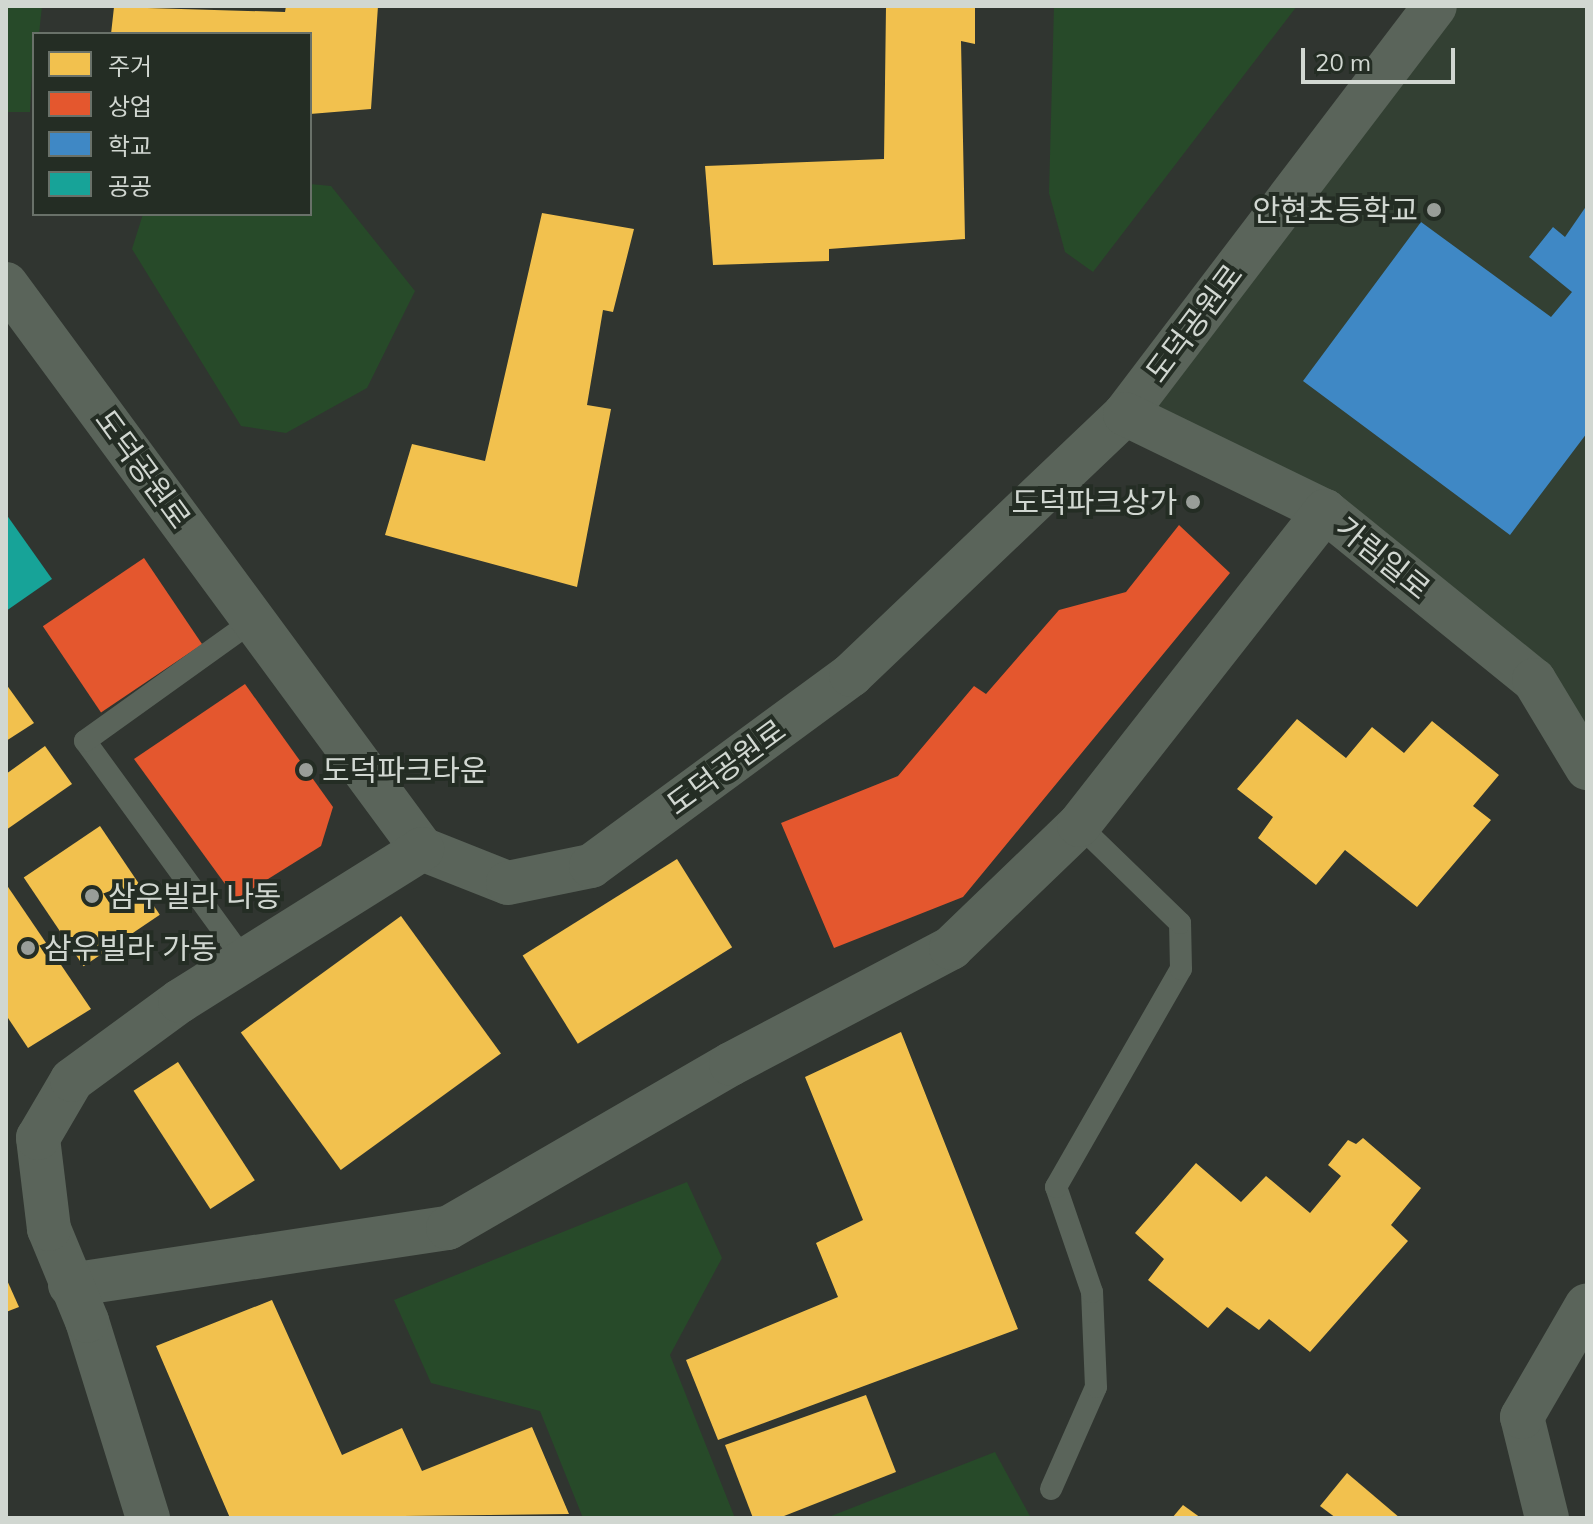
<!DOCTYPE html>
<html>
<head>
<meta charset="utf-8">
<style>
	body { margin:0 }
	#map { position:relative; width:1593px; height:1524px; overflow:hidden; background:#303530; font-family:Mulish,"Noto Sans KR",sans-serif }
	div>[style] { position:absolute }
	.built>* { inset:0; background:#334033 }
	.green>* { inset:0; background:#274a29 }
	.homes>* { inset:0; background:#f2c14e; transform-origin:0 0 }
	.shops>* { inset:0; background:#e4572e; transform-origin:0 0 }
	.schools>* { inset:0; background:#3f88c5 }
	.public>* { inset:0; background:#17a398 }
	.lane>* { height:22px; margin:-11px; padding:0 11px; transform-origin:11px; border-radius:11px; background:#5a645a }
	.street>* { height:44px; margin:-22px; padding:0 22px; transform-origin:22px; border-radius:22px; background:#5a645a }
	.dots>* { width:22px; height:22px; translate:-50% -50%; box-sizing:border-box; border:4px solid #242d24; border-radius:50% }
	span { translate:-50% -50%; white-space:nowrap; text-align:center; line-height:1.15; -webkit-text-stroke:8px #242d24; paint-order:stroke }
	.poi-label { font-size:30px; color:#d1d7d1 }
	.right { translate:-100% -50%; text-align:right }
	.left { translate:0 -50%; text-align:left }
	.street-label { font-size:30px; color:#d1d7d1 }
	.frame { position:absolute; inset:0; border:8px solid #d1d7d1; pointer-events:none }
	.legend { position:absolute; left:32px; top:32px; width:280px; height:184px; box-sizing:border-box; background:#242d24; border:2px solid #697169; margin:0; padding:10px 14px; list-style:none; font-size:24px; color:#d1d7d1 }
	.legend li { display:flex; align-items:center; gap:16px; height:40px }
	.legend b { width:40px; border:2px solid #697169 }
	.scale { position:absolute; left:1301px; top:48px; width:154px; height:36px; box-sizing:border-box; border:4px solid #d1d7d1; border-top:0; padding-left:10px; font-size:24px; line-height:28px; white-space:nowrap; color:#d1d7d1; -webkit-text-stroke:6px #242d24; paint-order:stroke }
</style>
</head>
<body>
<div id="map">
	<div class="built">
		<div style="clip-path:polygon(1435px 6px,1587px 6px,1587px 768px,1534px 680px,1325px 511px,1125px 414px)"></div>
	</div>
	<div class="green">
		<div style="clip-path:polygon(6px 6px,42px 6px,39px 34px,34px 34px,30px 112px,6px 112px)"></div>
		<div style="clip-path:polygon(1054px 6px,1297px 6px,1093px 272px,1065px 252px,1049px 193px)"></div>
		<div style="clip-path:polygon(310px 184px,331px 186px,415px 291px,367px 388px,286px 433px,241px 426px,132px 249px,143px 214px,310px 214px)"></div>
		<div style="clip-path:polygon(687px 1182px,722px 1258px,670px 1355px,735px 1518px,583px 1518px,540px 1411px,431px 1383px,394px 1300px)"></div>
		<div style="clip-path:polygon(995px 1452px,1031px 1518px,826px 1518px)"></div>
	</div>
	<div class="homes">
		<div style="clip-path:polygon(286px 6px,378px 6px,371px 109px,310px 114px,310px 34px,111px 34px,114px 7px,285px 12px)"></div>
		<div style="clip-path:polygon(886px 6px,975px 6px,975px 44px,961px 41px,965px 239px,829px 249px,829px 261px,713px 265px,705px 166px,884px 159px)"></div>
		<div style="clip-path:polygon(542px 213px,634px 229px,613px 312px,603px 310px,587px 405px,611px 409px,577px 587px,385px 535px,412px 444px,485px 461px)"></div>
		<div style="clip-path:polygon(6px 684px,34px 723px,6px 741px)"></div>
		<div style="clip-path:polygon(1297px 719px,1346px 758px,1372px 727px,1404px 753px,1432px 721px,1499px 775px,1473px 806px,1491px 820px,1417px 907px,1345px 850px,1316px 885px,1258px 838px,1273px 817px,1237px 789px)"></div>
		<div style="clip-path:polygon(45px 746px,72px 784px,6px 830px,6px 774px)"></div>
		<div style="left:100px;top:826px;width:107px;height:92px;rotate:56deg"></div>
		<div style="left:677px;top:859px;width:104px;height:182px;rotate:58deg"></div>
		<div style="clip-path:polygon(6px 884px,91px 1009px,28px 1048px,6px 1015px)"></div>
		<div style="left:401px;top:916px;width:170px;height:198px;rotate:54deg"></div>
		<div style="clip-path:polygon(901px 1032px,1018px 1329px,718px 1440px,686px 1360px,838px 1297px,816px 1243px,863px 1220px,805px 1077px)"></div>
		<div style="left:178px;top:1062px;width:141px;height:53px;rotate:57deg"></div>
		<div style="clip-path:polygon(1363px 1138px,1421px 1188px,1391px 1225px,1408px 1241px,1310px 1352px,1269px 1319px,1259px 1330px,1227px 1307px,1208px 1328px,1148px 1280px,1164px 1259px,1135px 1233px,1196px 1163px,1241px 1202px,1266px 1176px,1310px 1213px,1341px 1176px,1328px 1165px,1348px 1140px,1356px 1144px)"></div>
		<div style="clip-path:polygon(6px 1278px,19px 1307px,6px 1312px)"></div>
		<div style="clip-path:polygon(272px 1300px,342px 1455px,402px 1428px,422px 1471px,532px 1427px,569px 1514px,230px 1518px,156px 1346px)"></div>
		<div style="clip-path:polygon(866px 1395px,896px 1472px,779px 1518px,753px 1518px,725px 1445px)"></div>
		<div style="clip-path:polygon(1347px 1473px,1400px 1518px,1336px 1518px,1320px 1506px)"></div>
		<div style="clip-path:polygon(1183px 1505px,1201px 1518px,1172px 1518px)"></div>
	</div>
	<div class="shops">
		<div style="clip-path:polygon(1179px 525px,1230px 573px,963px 897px,834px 948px,781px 823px,898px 776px,974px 686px,986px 694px,1059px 610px,1126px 592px)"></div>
		<div style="left:144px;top:558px;width:104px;height:122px;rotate:56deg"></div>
		<div style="clip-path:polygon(245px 684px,333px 807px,321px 846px,236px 899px,134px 759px)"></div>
	</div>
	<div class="schools">
		<div style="clip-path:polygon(1587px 205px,1587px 433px,1510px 535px,1303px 381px,1421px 222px,1551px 317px,1572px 292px,1529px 257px,1553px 227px,1565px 237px)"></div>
	</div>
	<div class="public">
		<div style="clip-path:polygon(6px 514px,52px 579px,6px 611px)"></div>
	</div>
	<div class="lane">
		<div style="left:245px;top:961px;width:272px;rotate:-126deg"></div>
		<div style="left:85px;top:741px;width:208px;rotate:-35.6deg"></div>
		<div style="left:1051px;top:1489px;width:111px;rotate:-66.2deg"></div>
		<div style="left:1096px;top:1387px;width:95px;rotate:-92.4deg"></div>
		<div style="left:1092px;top:1292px;width:111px;rotate:-108.9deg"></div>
		<div style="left:1056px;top:1187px;width:251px;rotate:-60.2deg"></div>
		<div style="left:1181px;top:969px;width:46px;rotate:-91.2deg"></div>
		<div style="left:1180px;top:923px;width:141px;rotate:-135.9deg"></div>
	</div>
	<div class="street">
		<div style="left:6px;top:284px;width:702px;rotate:53.64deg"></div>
		<div style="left:422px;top:849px;width:92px;rotate:21.6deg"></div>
		<div style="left:508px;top:883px;width:85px;rotate:-11.6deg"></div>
		<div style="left:591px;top:866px;width:323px;rotate:-36.3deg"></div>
		<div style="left:851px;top:675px;width:378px;rotate:-43.6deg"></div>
		<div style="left:1125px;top:414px;width:512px;rotate:-52.77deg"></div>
		<div style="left:1125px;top:414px;width:222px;rotate:25.9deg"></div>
		<div style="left:1325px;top:511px;width:269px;rotate:39deg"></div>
		<div style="left:1534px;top:680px;width:103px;rotate:58.9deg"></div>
		<div style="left:70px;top:1285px;width:382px;rotate:-8.6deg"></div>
		<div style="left:448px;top:1228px;width:327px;rotate:-30.1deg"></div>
		<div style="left:731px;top:1064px;width:249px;rotate:-27.8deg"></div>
		<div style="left:951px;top:948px;width:178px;rotate:-43.9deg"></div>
		<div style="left:1079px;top:825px;width:399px;rotate:-51.9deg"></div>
		<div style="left:148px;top:1518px;width:206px;rotate:-107.2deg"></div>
		<div style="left:87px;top:1321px;width:100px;rotate:-112.4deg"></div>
		<div style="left:49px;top:1229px;width:92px;rotate:-96.9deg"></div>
		<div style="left:38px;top:1138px;width:67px;rotate:-59.6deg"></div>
		<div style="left:72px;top:1080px;width:134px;rotate:-36.2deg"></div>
		<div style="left:180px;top:1001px;width:286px;rotate:-32.1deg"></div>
		<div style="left:1547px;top:1518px;width:104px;rotate:-103.9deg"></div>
		<div style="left:1522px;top:1417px;width:129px;rotate:-59.9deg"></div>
	</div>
	<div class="dots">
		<div style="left:1434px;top:210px;background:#999e99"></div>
		<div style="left:1193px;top:502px;background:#999e99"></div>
		<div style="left:306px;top:770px;background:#999e99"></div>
		<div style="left:92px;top:896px;background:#999e99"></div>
		<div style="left:28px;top:948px;background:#999e99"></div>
	</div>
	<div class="poi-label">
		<span class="right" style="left:1418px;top:210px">안현초등학교</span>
		<span class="right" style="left:1177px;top:502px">도덕파크상가</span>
		<span class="left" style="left:322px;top:770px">도덕파크타운</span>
		<span class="left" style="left:108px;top:896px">삼우빌라 나동</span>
		<span class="left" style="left:44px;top:948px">삼우빌라 가동</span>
	</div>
	<div class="street-label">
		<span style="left:1194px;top:323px;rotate:-53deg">도덕공원로</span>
		<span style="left:143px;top:469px;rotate:54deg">도덕공원로</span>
		<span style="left:1383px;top:558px;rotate:39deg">가림일로</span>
		<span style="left:726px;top:767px;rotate:-36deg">도덕공원로</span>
	</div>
	<div class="frame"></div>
	<ul class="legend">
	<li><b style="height:22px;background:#f2c14e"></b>주거</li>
	<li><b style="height:22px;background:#e4572e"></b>상업</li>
	<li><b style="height:22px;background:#3f88c5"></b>학교</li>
	<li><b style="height:22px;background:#17a398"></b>공공</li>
	</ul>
	<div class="scale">20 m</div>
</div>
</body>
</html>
